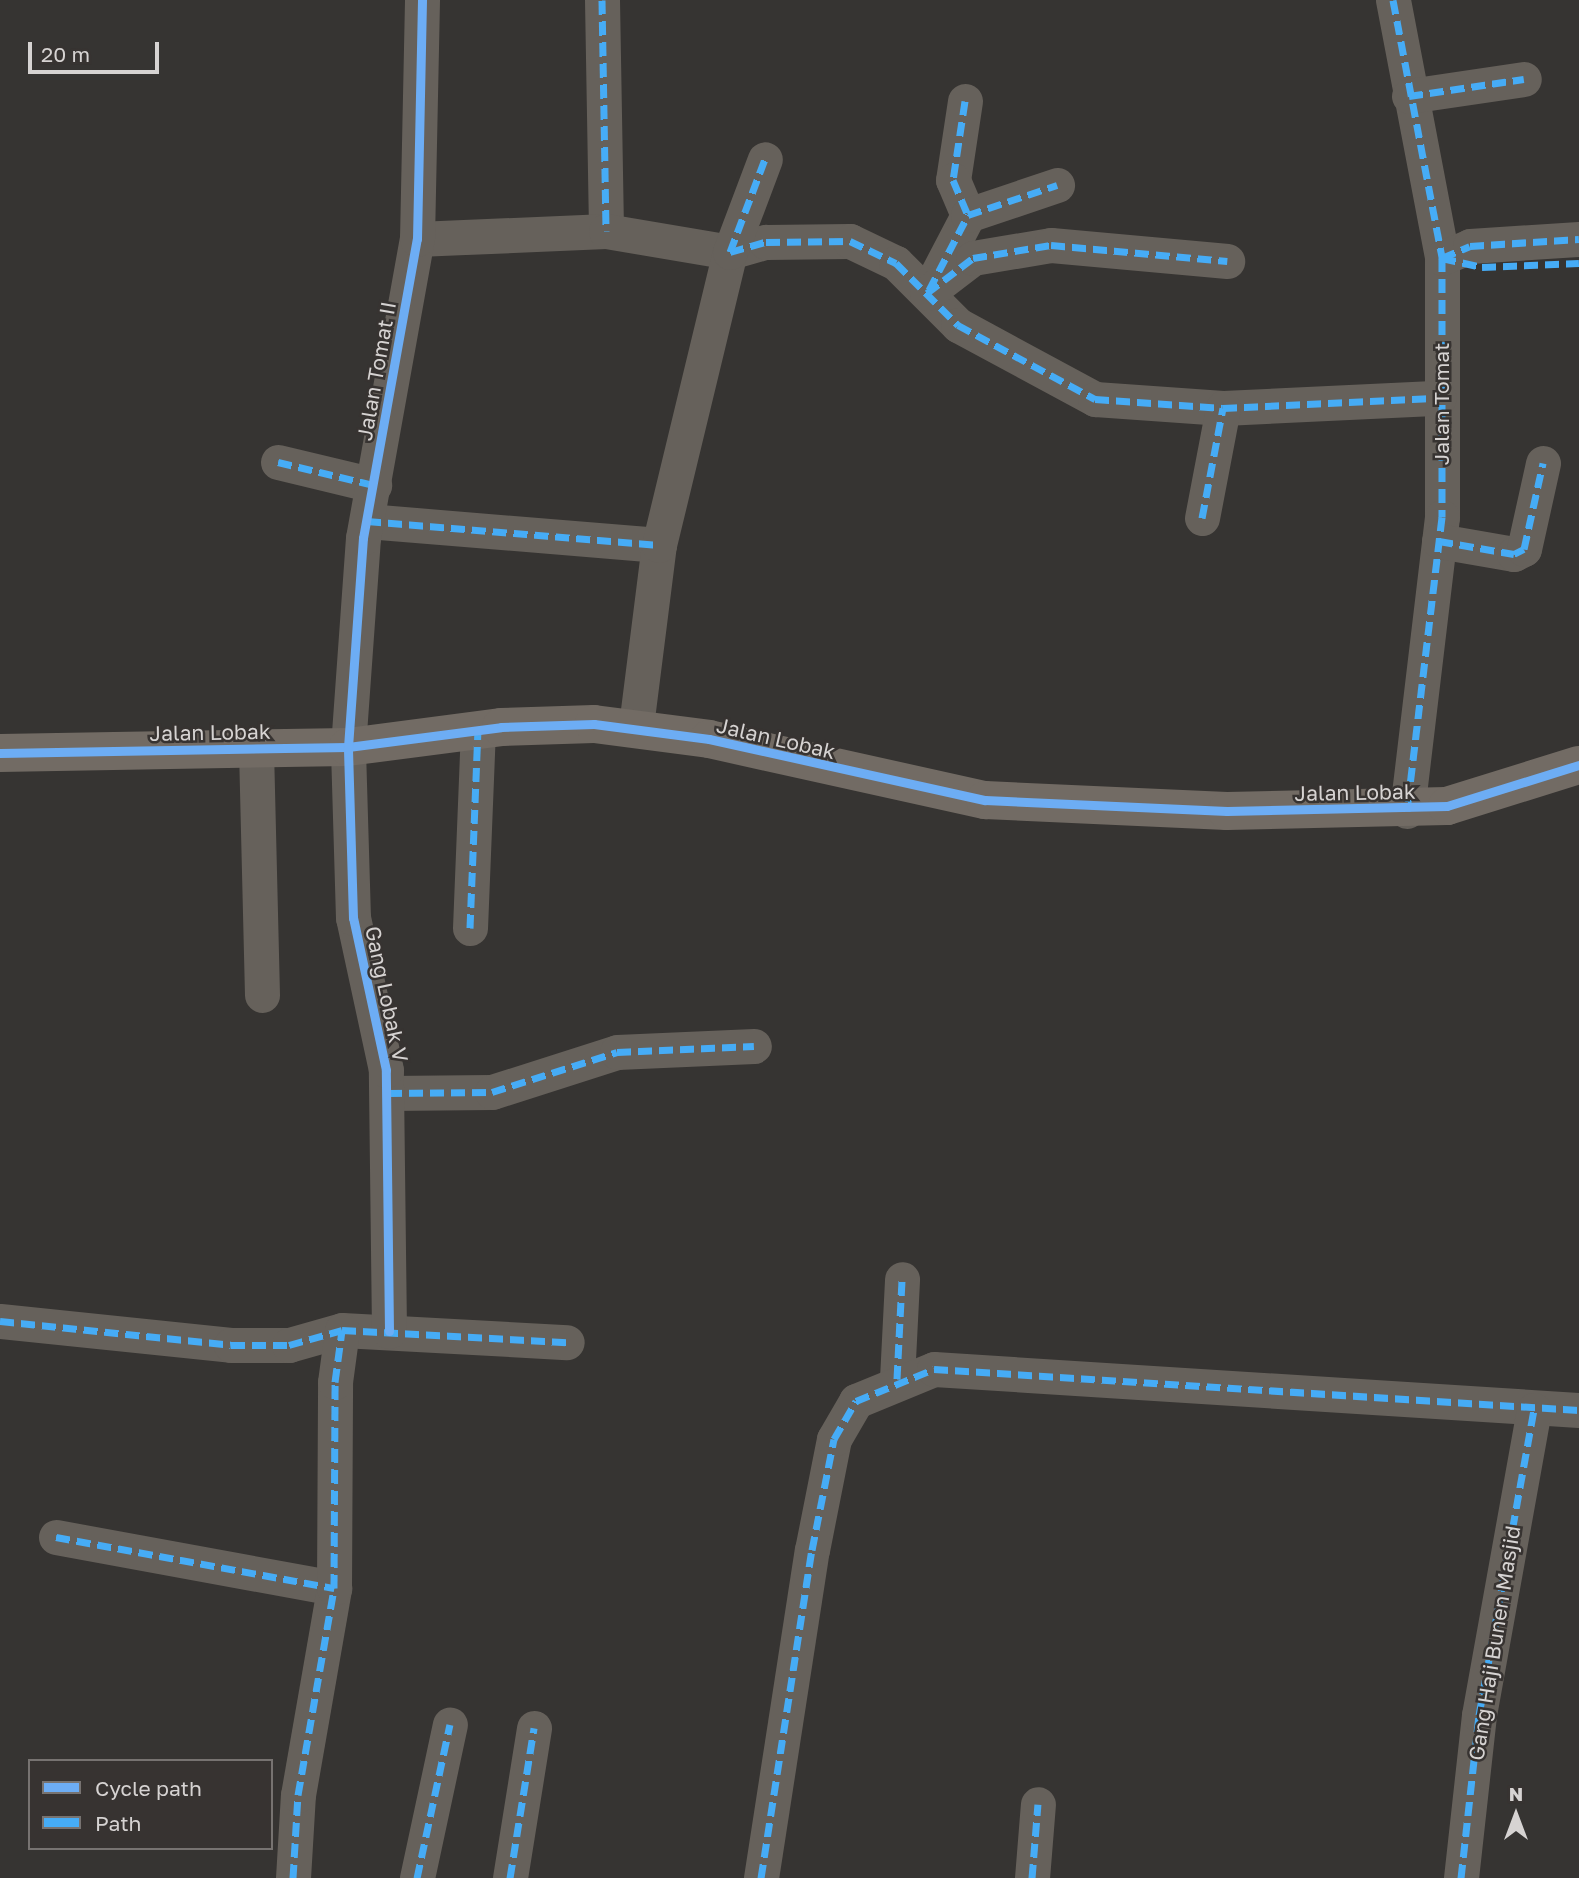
<!DOCTYPE html>
<html>
<head>
<meta charset="utf-8">
<style>
	body { margin:0 }
	#map { position:relative; width:1579px; height:1878px; overflow:hidden; background:#363432; font-family:"Golos Text",sans-serif }
	div>[style] { position:absolute }
	.street>* { height:35px; margin:-17.5px; padding:0 17.5px; transform-origin:17.5px; border-radius:17.5px; background:#66615b }
	.secondary>* { height:38px; margin:-19px; padding:0 19px; transform-origin:19px; border-radius:19px; background:#726b64 }
	.quiet>* { height:7px; margin-top:-3.5px; transform-origin:0; background:repeating-linear-gradient(90deg,#46acf6 0 14px,transparent 0 21px) }
	.cycleway>* { height:9px; margin:-4.5px; padding:0 4.5px; transform-origin:4.5px; border-radius:4.5px; background:#6dadf4 }
	span { translate:-50% -50%; white-space:nowrap; text-align:center; line-height:1.15; -webkit-text-stroke:5px #373331; paint-order:stroke }
	.street-label { font-size:21px; color:#d6d3d2 }
	.legend { position:absolute; left:28px; top:1759px; width:245px; height:91px; box-sizing:border-box; background:#373331; border:2px solid #777371; margin:0; padding:9px 12px; list-style:none; font-size:21px; color:#d6d3d2 }
	.legend li { display:flex; align-items:center; gap:14px; height:35px }
	.legend b { width:35px; border:2px solid #777371 }
	.north { position:absolute; left:1481px; top:1780px; width:70px; height:70px; -webkit-text-stroke:5px #373331; paint-order:stroke; rotate:0deg; font-size:19px; font-weight:700; line-height:28px; text-align:center; color:#d6d3d2 }
	.north::after { content:''; display:block; margin:auto; width:24px; height:32px; background:#d6d3d2; clip-path:polygon(50% 0,100% 100%,50% 72%,0 100%) }
	.scale { position:absolute; left:28px; top:42px; width:131px; height:32px; box-sizing:border-box; border:4px solid #d6d3d2; border-top:0; padding-left:9px; font-size:21px; line-height:24px; white-space:nowrap; color:#d6d3d2; -webkit-text-stroke:5px #373331; paint-order:stroke }
</style>
</head>
<body>
<div id="map">
	<div class="street">
		<div style="left:602px;top:0;width:231px;rotate:89deg"></div>
		<div style="left:1393px;top:0;width:263px;rotate:79.2deg"></div>
		<div style="left:1442px;top:258px;width:259px;rotate:90deg"></div>
		<div style="left:1442px;top:517px;width:296px;rotate:96.8deg"></div>
		<div style="left:1409px;top:96px;width:116px;rotate:-8.4deg"></div>
		<div style="left:965px;top:101px;width:80px;rotate:98.6deg"></div>
		<div style="left:953px;top:180px;width:38px;rotate:67deg"></div>
		<div style="left:417px;top:239px;width:189px;rotate:-2.4deg"></div>
		<div style="left:606px;top:231px;width:126px;rotate:9.6deg"></div>
		<div style="left:730px;top:252px;width:37px;rotate:-16deg"></div>
		<div style="left:766px;top:242px;width:84px;rotate:-0.7deg"></div>
		<div style="left:850px;top:241px;width:51px;rotate:25.6deg"></div>
		<div style="left:896px;top:263px;width:88px;rotate:45deg"></div>
		<div style="left:958px;top:325px;width:156px;rotate:28.4deg"></div>
		<div style="left:1095px;top:399px;width:128px;rotate:4deg"></div>
		<div style="left:1223px;top:408px;width:216px;rotate:-2.7deg"></div>
		<div style="left:1442px;top:258px;width:30px;rotate:-23deg"></div>
		<div style="left:1470px;top:246px;width:109px;rotate:-3.7deg"></div>
		<div style="left:932px;top:284px;width:78px;rotate:-62.4deg"></div>
		<div style="left:968px;top:215px;width:94px;rotate:-18.6deg"></div>
		<div style="left:927px;top:293px;width:58px;rotate:-37.3deg"></div>
		<div style="left:973px;top:258px;width:79px;rotate:-9.5deg"></div>
		<div style="left:1051px;top:245px;width:177px;rotate:5.2deg"></div>
		<div style="left:278px;top:462px;width:99px;rotate:13.5deg"></div>
		<div style="left:1202px;top:518px;width:112px;rotate:-79.2deg"></div>
		<div style="left:367px;top:521px;width:293px;rotate:4.7deg"></div>
		<div style="left:1439px;top:541px;width:76px;rotate:9.8deg"></div>
		<div style="left:1514px;top:554px;width:11px;rotate:-27deg"></div>
		<div style="left:1524px;top:549px;width:88px;rotate:-77.5deg"></div>
		<div style="left:636px;top:726px;width:182px;rotate:-82.8deg"></div>
		<div style="left:659px;top:545px;width:301px;rotate:-76.4deg"></div>
		<div style="left:730px;top:252px;width:99px;rotate:-69.4deg"></div>
		<div style="left:256px;top:749px;width:246px;rotate:88.6deg"></div>
		<div style="left:470px;top:928px;width:198px;rotate:-87.7deg"></div>
		<div style="left:388px;top:1093px;width:104px;rotate:-0.6deg"></div>
		<div style="left:492px;top:1092px;width:131px;rotate:-17.7deg"></div>
		<div style="left:617px;top:1052px;width:137px;rotate:-2.5deg"></div>
		<div style="left:0;top:1321px;width:232px;rotate:5.9deg"></div>
		<div style="left:231px;top:1345px;width:58px"></div>
		<div style="left:289px;top:1345px;width:55px;rotate:-15.8deg"></div>
		<div style="left:342px;top:1330px;width:225px;rotate:3.1deg"></div>
		<div style="left:389px;top:1331px;width:261px;rotate:-90.7deg"></div>
		<div style="left:386px;top:1070px;width:156px;rotate:-102.2deg"></div>
		<div style="left:353px;top:918px;width:171px;rotate:-91.7deg"></div>
		<div style="left:348px;top:747px;width:210px;rotate:-85.9deg"></div>
		<div style="left:363px;top:538px;width:304px;rotate:-79.8deg"></div>
		<div style="left:417px;top:239px;width:239px;rotate:-88.8deg"></div>
		<div style="left:897px;top:1379px;width:100px;rotate:-87.1deg"></div>
		<div style="left:56px;top:1537px;width:283px;rotate:10.4deg"></div>
		<div style="left:293px;top:1878px;width:83px;rotate:-86.6deg"></div>
		<div style="left:298px;top:1795px;width:210px;rotate:-80.1deg"></div>
		<div style="left:334px;top:1588px;width:206px;rotate:-89.7deg"></div>
		<div style="left:335px;top:1382px;width:52px;rotate:-82.3deg"></div>
		<div style="left:417px;top:1878px;width:157px;rotate:-77.9deg"></div>
		<div style="left:510px;top:1878px;width:152px;rotate:-80.9deg"></div>
		<div style="left:761px;top:1878px;width:332px;rotate:-81.2deg"></div>
		<div style="left:812px;top:1550px;width:113px;rotate:-78.8deg"></div>
		<div style="left:834px;top:1439px;width:44px;rotate:-59.9deg"></div>
		<div style="left:856px;top:1401px;width:84px;rotate:-22.3deg"></div>
		<div style="left:934px;top:1369px;width:646px;rotate:3.64deg"></div>
		<div style="left:1032px;top:1878px;width:74px;rotate:-85.4deg"></div>
		<div style="left:1461px;top:1878px;width:164px;rotate:-83.7deg"></div>
		<div style="left:1479px;top:1715px;width:310px;rotate:-79.8deg"></div>
	</div>
	<div class="secondary">
		<div style="left:0;top:753px;width:348px;rotate:-1deg"></div>
		<div style="left:348px;top:747px;width:154px;rotate:-7.4deg"></div>
		<div style="left:501px;top:727px;width:93px;rotate:-1.8deg"></div>
		<div style="left:594px;top:724px;width:116px;rotate:7.4deg"></div>
		<div style="left:709px;top:739px;width:283px;rotate:12.5deg"></div>
		<div style="left:985px;top:800px;width:242px;rotate:2.6deg"></div>
		<div style="left:1227px;top:811px;width:220px;rotate:-1.3deg"></div>
		<div style="left:1447px;top:806px;width:138px;rotate:-17.3deg"></div>
	</div>
	<div class="quiet">
		<div style="left:602px;top:0;width:231px;rotate:89deg"></div>
		<div style="left:1393px;top:0;width:263px;rotate:79.2deg"></div>
		<div style="left:1442px;top:258px;width:259px;rotate:90deg"></div>
		<div style="left:1442px;top:517px;width:296px;rotate:96.8deg"></div>
		<div style="left:1409px;top:96px;width:116px;rotate:-8.4deg"></div>
		<div style="left:965px;top:101px;width:80px;rotate:98.6deg"></div>
		<div style="left:953px;top:180px;width:38px;rotate:67deg"></div>
		<div style="left:730px;top:252px;width:37px;rotate:-16deg"></div>
		<div style="left:766px;top:242px;width:84px;rotate:-0.7deg"></div>
		<div style="left:850px;top:241px;width:51px;rotate:25.6deg"></div>
		<div style="left:896px;top:263px;width:88px;rotate:45deg"></div>
		<div style="left:958px;top:325px;width:156px;rotate:28.4deg"></div>
		<div style="left:1095px;top:399px;width:128px;rotate:4deg"></div>
		<div style="left:1223px;top:408px;width:216px;rotate:-2.7deg"></div>
		<div style="left:730px;top:252px;width:99px;rotate:-69.4deg"></div>
		<div style="left:1442px;top:258px;width:30px;rotate:-23deg"></div>
		<div style="left:1470px;top:246px;width:109px;rotate:-3.7deg"></div>
		<div style="left:1442px;top:258px;width:41px;rotate:12.7deg"></div>
		<div style="left:1482px;top:267px;width:97px;rotate:-2.4deg"></div>
		<div style="left:929px;top:290px;width:85px;rotate:-62.5deg"></div>
		<div style="left:968px;top:215px;width:94px;rotate:-18.6deg"></div>
		<div style="left:927px;top:293px;width:58px;rotate:-37.3deg"></div>
		<div style="left:973px;top:258px;width:79px;rotate:-9.5deg"></div>
		<div style="left:1051px;top:245px;width:177px;rotate:5.2deg"></div>
		<div style="left:278px;top:462px;width:99px;rotate:13.5deg"></div>
		<div style="left:1202px;top:518px;width:112px;rotate:-79.2deg"></div>
		<div style="left:367px;top:521px;width:293px;rotate:4.7deg"></div>
		<div style="left:1439px;top:541px;width:76px;rotate:9.8deg"></div>
		<div style="left:1514px;top:554px;width:11px;rotate:-27deg"></div>
		<div style="left:1524px;top:549px;width:88px;rotate:-77.5deg"></div>
		<div style="left:470px;top:928px;width:198px;rotate:-87.7deg"></div>
		<div style="left:388px;top:1093px;width:104px;rotate:-0.6deg"></div>
		<div style="left:492px;top:1092px;width:131px;rotate:-17.7deg"></div>
		<div style="left:617px;top:1052px;width:137px;rotate:-2.5deg"></div>
		<div style="left:0;top:1321px;width:232px;rotate:5.9deg"></div>
		<div style="left:231px;top:1345px;width:58px"></div>
		<div style="left:289px;top:1345px;width:55px;rotate:-15.8deg"></div>
		<div style="left:342px;top:1330px;width:225px;rotate:3.1deg"></div>
		<div style="left:897px;top:1379px;width:100px;rotate:-87.1deg"></div>
		<div style="left:56px;top:1537px;width:283px;rotate:10.4deg"></div>
		<div style="left:293px;top:1878px;width:83px;rotate:-86.6deg"></div>
		<div style="left:298px;top:1795px;width:210px;rotate:-80.1deg"></div>
		<div style="left:334px;top:1588px;width:206px;rotate:-89.7deg"></div>
		<div style="left:335px;top:1382px;width:52px;rotate:-82.3deg"></div>
		<div style="left:417px;top:1878px;width:157px;rotate:-77.9deg"></div>
		<div style="left:510px;top:1878px;width:152px;rotate:-80.9deg"></div>
		<div style="left:761px;top:1878px;width:332px;rotate:-81.2deg"></div>
		<div style="left:812px;top:1550px;width:113px;rotate:-78.8deg"></div>
		<div style="left:834px;top:1439px;width:44px;rotate:-59.9deg"></div>
		<div style="left:856px;top:1401px;width:84px;rotate:-22.3deg"></div>
		<div style="left:934px;top:1369px;width:646px;rotate:3.64deg"></div>
		<div style="left:1032px;top:1878px;width:74px;rotate:-85.4deg"></div>
		<div style="left:1461px;top:1878px;width:164px;rotate:-83.7deg"></div>
		<div style="left:1479px;top:1715px;width:310px;rotate:-79.8deg"></div>
	</div>
	<div class="cycleway">
		<div style="left:0;top:753px;width:348px;rotate:-1deg"></div>
		<div style="left:348px;top:747px;width:154px;rotate:-7.4deg"></div>
		<div style="left:501px;top:727px;width:93px;rotate:-1.8deg"></div>
		<div style="left:594px;top:724px;width:116px;rotate:7.4deg"></div>
		<div style="left:709px;top:739px;width:283px;rotate:12.5deg"></div>
		<div style="left:985px;top:800px;width:242px;rotate:2.6deg"></div>
		<div style="left:1227px;top:811px;width:220px;rotate:-1.3deg"></div>
		<div style="left:1447px;top:806px;width:138px;rotate:-17.3deg"></div>
		<div style="left:389px;top:1331px;width:261px;rotate:-90.7deg"></div>
		<div style="left:386px;top:1070px;width:156px;rotate:-102.2deg"></div>
		<div style="left:353px;top:918px;width:171px;rotate:-91.7deg"></div>
		<div style="left:348px;top:747px;width:210px;rotate:-85.9deg"></div>
		<div style="left:363px;top:538px;width:304px;rotate:-79.8deg"></div>
		<div style="left:417px;top:239px;width:239px;rotate:-88.8deg"></div>
	</div>
	<div class="street-label">
		<span style="left:376px;top:371px;rotate:-80deg">Jalan Tomat II</span>
		<span style="left:1441px;top:404px;rotate:-90deg">Jalan Tomat</span>
		<span style="left:210px;top:732px;rotate:-1deg">Jalan Lobak</span>
		<span style="left:776px;top:738px;rotate:13deg">Jalan Lobak</span>
		<span style="left:1355px;top:792px;rotate:-1deg">Jalan Lobak</span>
		<span style="left:387px;top:994px;rotate:78deg">Gang Lobak V</span>
		<span style="left:1494px;top:1643px;rotate:-81deg">Gang Haji Bunen Masjid</span>
	</div>
	<ul class="legend">
	<li><b style="height:9px;background:#6dadf4"></b>Cycle path</li>
	<li><b style="height:9px;background:#46acf6"></b>Path</li>
	</ul>
	<div class="north">N</div>
	<div class="scale">20 m</div>
</div>
</body>
</html>
